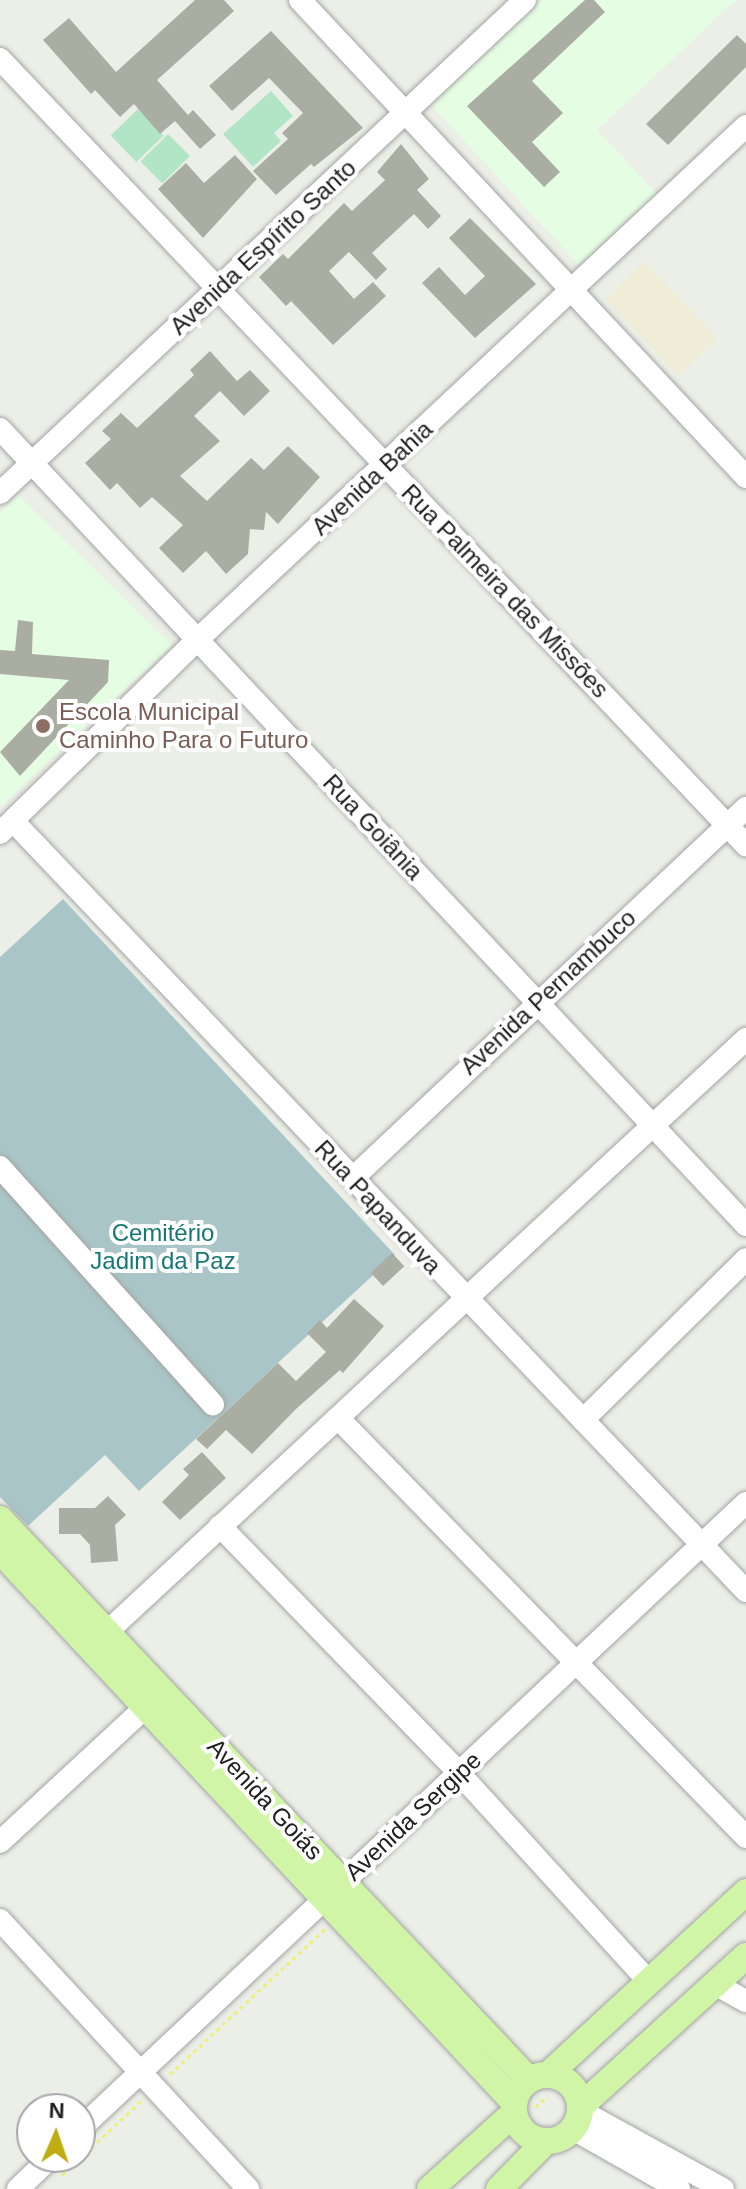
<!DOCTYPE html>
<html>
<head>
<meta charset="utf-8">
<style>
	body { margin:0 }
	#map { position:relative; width:746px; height:2189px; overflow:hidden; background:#ebefe7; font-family:Arial,sans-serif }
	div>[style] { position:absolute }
	.commercial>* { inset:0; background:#efedd8; transform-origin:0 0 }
	.education>* { inset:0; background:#e5fde3 }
	.grass>* { inset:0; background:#b1e5c6; transform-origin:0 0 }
	.cemetery>* { inset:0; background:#aac5c7 }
	.building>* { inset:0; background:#aaaea2; transform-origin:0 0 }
	.path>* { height:3px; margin-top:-1.5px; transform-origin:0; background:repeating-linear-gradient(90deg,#efee78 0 4px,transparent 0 8px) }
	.roads { filter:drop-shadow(0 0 2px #a4a4a4) drop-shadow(0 0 2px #a4a4a4) }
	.minor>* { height:22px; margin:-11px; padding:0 11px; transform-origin:11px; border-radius:11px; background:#fff }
	.major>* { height:26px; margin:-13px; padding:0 13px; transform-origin:13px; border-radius:13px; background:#d1f5a6 }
	.major>.ring { margin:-13px; padding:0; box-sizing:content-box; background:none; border:26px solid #d1f5a6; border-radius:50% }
	.dots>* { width:22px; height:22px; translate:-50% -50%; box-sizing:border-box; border:4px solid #fff; border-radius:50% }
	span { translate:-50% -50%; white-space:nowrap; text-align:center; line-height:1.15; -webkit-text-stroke:8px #fff; paint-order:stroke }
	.street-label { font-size:24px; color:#202020 }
	.education-label { font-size:24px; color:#785e54 }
	.left { translate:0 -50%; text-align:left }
	.park-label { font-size:24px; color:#147774 }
	.north { position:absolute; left:16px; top:2093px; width:80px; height:80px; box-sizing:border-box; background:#fff; border:2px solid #a6a6a6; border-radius:50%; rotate:2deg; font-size:22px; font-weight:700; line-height:32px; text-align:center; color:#202020 }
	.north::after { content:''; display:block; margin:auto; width:28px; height:36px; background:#bfac10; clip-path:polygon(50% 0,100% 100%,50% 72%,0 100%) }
</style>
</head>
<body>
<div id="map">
	<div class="commercial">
		<div style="left:644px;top:261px;width:107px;height:55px;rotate:46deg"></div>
	</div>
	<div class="education">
		<div style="clip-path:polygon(542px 0,736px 0,597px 130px,657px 194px,579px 265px,431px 105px)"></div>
		<div style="clip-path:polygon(18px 495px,172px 645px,0 807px,0 513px)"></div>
	</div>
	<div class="grass">
		<div style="clip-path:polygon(271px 91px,293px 116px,274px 133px,281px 141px,253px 167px,223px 134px)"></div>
		<div style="left:138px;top:109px;width:37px;height:38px;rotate:46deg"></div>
		<div style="left:168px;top:134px;width:31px;height:39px;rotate:45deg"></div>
	</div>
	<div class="cemetery">
		<div style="clip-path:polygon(63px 899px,395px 1255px,139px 1491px,105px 1455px,28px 1526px,0 1497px,0 957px)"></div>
	</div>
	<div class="building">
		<div style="clip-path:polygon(195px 0,224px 0,234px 11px,157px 80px,188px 115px,193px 110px,216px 135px,200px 149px,175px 121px,160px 134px,134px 104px,120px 117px,95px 90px,91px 94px,43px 40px,69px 18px,116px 72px)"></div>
		<div style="clip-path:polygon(585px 0,594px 0,605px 12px,532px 81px,563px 113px,532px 142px,560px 172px,544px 187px,467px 106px)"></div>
		<div style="clip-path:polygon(271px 31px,363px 128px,314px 167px,311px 164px,276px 195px,253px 171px,288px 139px,282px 133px,303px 113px,269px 78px,232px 111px,209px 86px)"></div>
		<div style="clip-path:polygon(737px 35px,746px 44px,746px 67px,668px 145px,646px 124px)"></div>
		<div style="clip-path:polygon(401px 144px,429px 179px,417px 190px,441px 216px,428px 229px,414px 214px,372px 253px,387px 269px,376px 280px,349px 252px,329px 271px,354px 299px,373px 282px,386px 296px,333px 345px,291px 301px,286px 306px,259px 277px,283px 254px,288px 259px,344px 203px,352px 211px,385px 180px,377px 172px)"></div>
		<div style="clip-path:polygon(235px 155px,257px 179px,203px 238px,158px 189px,186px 163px,204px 183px)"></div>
		<div style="clip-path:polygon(470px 218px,536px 284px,475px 338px,422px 283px,439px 267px,465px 295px,485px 276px,449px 238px)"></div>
		<div style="clip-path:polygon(210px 351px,237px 381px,250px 370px,270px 391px,244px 416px,220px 391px,194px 416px,220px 441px,180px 476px,207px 501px,251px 458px,264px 470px,288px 446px,320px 477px,278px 524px,266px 512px,264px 530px,250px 529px,248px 554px,226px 574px,206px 551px,183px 573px,159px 548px,183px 525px,152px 497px,140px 508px,117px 483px,110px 490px,85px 463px,111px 439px,102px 431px,121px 413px,137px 428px,194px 375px,190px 370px)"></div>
		<div style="clip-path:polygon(18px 620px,33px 622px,32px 654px,109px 660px,108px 682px,20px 776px,0 752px,69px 680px,0 674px,0 650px,15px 651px)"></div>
		<div style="left:392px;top:1253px;width:18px;height:29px;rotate:47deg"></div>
		<div style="clip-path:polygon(354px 1299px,384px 1326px,343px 1373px,340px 1370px,296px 1409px,252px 1454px,226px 1430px,207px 1449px,196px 1439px,278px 1363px,296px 1381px,326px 1352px,307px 1333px,320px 1320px,327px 1328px)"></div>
		<div style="clip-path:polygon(202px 1452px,226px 1478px,180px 1520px,162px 1502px,189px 1475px,183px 1469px)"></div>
		<div style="clip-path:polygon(108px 1496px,126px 1515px,115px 1525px,118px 1561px,91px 1563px,90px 1545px,80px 1534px,59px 1534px,59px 1508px,95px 1508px)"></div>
	</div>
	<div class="path">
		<div style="left:170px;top:2074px;width:212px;rotate:-43.1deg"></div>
		<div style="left:535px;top:2107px;width:17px;rotate:-40deg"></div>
		<div style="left:62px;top:2175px;width:108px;rotate:-43.1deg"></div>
	</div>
	<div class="roads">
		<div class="minor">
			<div style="left:300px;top:0;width:653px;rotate:46.92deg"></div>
			<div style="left:0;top:59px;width:1084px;rotate:46.5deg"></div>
			<div style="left:0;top:429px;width:1091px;rotate:46.86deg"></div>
			<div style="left:0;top:493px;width:720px;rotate:-43.2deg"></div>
			<div style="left:13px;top:821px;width:1063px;rotate:46.41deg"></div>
			<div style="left:0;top:833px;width:276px;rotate:-44.4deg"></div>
			<div style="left:197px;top:640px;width:752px;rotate:-43.11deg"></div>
			<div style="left:0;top:1167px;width:319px;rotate:48.1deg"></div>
			<div style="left:353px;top:1178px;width:540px;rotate:-43.27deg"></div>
			<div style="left:338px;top:1418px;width:585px;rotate:45.76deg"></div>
			<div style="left:583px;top:1420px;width:229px;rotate:-44.6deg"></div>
			<div style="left:220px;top:1526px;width:344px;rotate:45.9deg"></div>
			<div style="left:459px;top:1773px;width:282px;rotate:47.7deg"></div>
			<div style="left:107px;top:1632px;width:872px;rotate:-42.86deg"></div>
			<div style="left:0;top:1842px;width:199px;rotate:-42.8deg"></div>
			<div style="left:0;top:1920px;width:366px;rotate:47.3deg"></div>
			<div style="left:715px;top:1984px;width:35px;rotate:29deg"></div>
			<div style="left:581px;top:2111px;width:162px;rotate:28.8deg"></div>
			<div style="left:80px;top:2129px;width:914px;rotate:-43.23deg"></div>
			<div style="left:573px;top:2129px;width:122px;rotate:29.5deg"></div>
			<div style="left:18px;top:2189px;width:46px;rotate:-44.1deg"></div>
		</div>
		<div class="major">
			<div style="left:0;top:1519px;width:771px;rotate:46.68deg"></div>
			<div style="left:0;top:1551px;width:754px;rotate:46.99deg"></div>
			<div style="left:550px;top:2073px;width:267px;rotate:-42.7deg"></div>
			<div class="ring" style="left:514px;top:2075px;width:40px;height:40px"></div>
			<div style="left:581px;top:2106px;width:223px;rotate:-42.3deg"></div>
			<div style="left:430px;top:2189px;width:113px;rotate:-42.1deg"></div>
			<div style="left:499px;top:2189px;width:67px;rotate:-45.6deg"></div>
		</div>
	</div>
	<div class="dots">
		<div style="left:43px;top:726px;background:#8d6e63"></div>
	</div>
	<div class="street-label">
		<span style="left:263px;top:247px;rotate:-43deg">Avenida Espírito Santo</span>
		<span style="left:372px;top:478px;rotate:-43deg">Avenida Bahia</span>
		<span style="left:505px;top:591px;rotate:46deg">Rua Palmeira das Missões</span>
		<span style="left:373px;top:827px;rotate:47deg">Rua Goiânia</span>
		<span style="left:548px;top:992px;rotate:-43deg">Avenida Pernambuco</span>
		<span style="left:378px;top:1207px;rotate:47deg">Rua Papanduva</span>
		<span style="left:265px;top:1799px;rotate:47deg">Avenida Goiás</span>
		<span style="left:413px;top:1816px;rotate:-43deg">Avenida Sergipe</span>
	</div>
	<div class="education-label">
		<span class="left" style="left:59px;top:726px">Escola Municipal<br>Caminho Para o Futuro</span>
	</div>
	<div class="park-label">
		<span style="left:163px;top:1247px">Cemitério<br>Jadim da Paz</span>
	</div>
	<div class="north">N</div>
</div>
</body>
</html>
